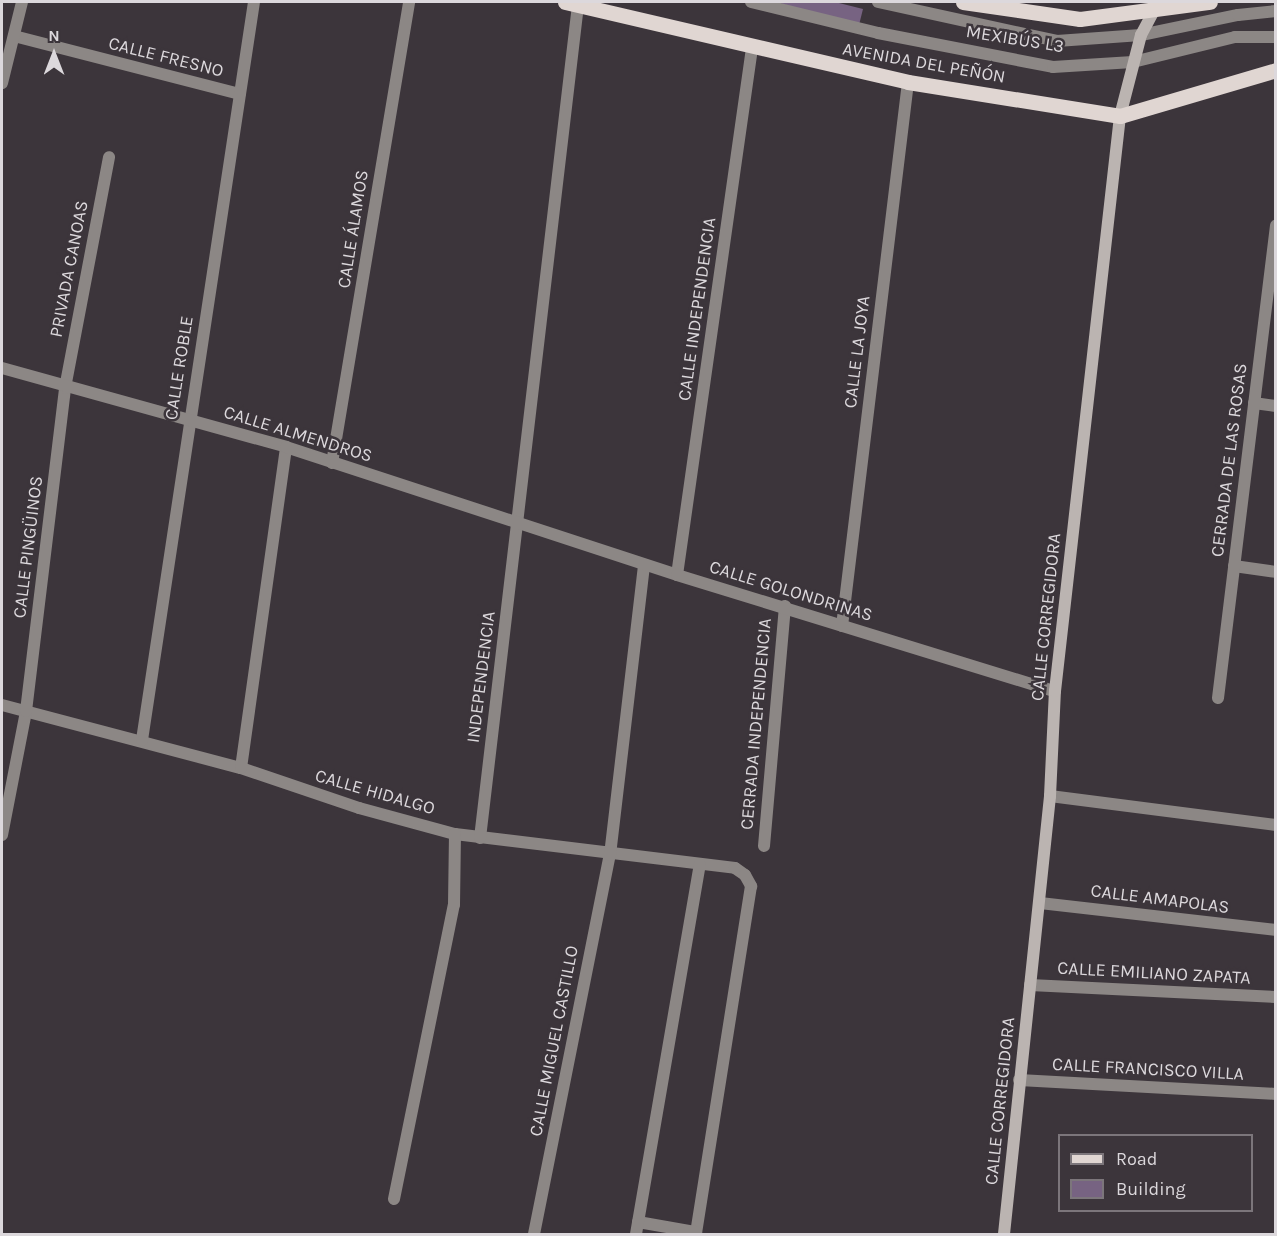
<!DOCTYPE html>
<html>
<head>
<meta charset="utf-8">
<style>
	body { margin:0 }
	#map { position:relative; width:1277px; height:1236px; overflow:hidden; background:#3c353b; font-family:Karla,sans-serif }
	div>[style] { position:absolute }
	.building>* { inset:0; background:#776382 }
	.service>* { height:12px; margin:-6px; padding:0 6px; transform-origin:6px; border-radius:6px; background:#8c8785 }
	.minor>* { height:12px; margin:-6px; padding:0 6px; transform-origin:6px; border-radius:6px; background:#8c8785 }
	.tertiary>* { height:12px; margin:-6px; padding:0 6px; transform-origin:6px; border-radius:6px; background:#8c8785 }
	.secondary>* { height:12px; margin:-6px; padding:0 6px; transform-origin:6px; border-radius:6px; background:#bbb4b1 }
	.primary>* { height:15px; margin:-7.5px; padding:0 7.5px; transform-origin:7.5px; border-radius:7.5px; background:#e0d6d2 }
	span { translate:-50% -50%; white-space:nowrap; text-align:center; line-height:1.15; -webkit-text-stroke:5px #3c353b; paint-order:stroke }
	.street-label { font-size:18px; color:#dcd8dc }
	.frame { position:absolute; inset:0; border:3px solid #dcd8dc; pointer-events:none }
	.legend { position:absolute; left:1058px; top:1134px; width:195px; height:78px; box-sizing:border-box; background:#3c353b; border:2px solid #7c767b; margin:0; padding:8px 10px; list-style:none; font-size:18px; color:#dcd8dc }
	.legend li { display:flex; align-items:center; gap:12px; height:30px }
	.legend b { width:30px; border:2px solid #7c767b }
	.north { position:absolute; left:24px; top:24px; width:60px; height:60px; -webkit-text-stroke:4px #3c353b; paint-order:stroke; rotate:0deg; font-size:16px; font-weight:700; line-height:24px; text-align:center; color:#dcd8dc }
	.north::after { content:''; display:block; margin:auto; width:21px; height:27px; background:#dcd8dc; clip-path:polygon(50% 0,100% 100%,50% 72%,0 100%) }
</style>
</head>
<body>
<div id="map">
	<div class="building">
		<div style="clip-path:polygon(775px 2px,835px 2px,863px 9px,859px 25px)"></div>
	</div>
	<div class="service">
		<div style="left:751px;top:2px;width:131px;rotate:13.7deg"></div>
		<div style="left:878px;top:33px;width:178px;rotate:11deg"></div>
		<div style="left:1053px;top:67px;width:80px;rotate:-3.6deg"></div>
		<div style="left:1133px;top:62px;width:105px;rotate:-13.8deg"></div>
		<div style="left:1235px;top:37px;width:41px"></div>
		<div style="left:878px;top:2px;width:183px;rotate:12.3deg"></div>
		<div style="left:1057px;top:41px;width:84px;rotate:-4.1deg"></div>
		<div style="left:1141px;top:35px;width:99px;rotate:-11.7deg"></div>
		<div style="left:1238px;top:15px;width:38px;rotate:-6deg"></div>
	</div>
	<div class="minor">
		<div style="left:14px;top:36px;width:233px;rotate:14.4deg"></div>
		<div style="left:2px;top:83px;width:83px;rotate:-76.1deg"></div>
		<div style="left:1254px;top:403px;width:22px;rotate:8deg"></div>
		<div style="left:332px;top:463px;width:467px;rotate:-80.5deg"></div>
		<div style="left:1234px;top:566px;width:42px;rotate:8.1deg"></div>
		<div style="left:677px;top:575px;width:532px;rotate:-81.9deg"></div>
		<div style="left:842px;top:626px;width:548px;rotate:-83.08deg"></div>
		<div style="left:1218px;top:698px;width:476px;rotate:-83deg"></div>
		<div style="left:2px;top:705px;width:247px;rotate:14.8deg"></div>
		<div style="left:241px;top:768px;width:125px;rotate:18.7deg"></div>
		<div style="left:359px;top:808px;width:99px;rotate:15.2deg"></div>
		<div style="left:455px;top:834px;width:282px;rotate:6.9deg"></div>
		<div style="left:735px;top:868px;width:12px;rotate:35deg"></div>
		<div style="left:745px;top:875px;width:13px;rotate:61deg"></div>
		<div style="left:751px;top:886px;width:352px;rotate:99deg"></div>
		<div style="left:142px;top:740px;width:746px;rotate:-81.37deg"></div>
		<div style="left:241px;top:768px;width:324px;rotate:-82deg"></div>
		<div style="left:1050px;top:796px;width:228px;rotate:7.3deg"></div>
		<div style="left:2px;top:835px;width:126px;rotate:-79deg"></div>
		<div style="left:26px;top:711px;width:325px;rotate:-83.1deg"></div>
		<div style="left:65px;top:388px;width:235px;rotate:-79.2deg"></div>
		<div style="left:480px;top:838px;width:839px;rotate:-83.29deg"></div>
		<div style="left:764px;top:846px;width:241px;rotate:-85deg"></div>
		<div style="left:1040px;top:903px;width:238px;rotate:6.5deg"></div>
		<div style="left:1030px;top:985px;width:246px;rotate:2.8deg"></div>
		<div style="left:1019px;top:1080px;width:257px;rotate:3.1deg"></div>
		<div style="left:394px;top:1199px;width:300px;rotate:-78.5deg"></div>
		<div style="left:454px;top:905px;width:71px;rotate:-89.2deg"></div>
		<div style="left:638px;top:1222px;width:59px;rotate:9.8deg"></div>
		<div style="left:534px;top:1234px;width:387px;rotate:-78.7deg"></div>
		<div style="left:610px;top:855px;width:292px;rotate:-83.3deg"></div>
		<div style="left:636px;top:1234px;width:375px;rotate:-80.2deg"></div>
	</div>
	<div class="tertiary">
		<div style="left:2px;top:368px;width:295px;rotate:15.5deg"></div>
		<div style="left:286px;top:447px;width:411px;rotate:18.1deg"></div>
		<div style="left:677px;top:575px;width:395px;rotate:17.1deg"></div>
	</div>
	<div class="secondary">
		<div style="left:1004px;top:1234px;width:440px;rotate:-84deg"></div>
		<div style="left:1050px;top:796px;width:105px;rotate:-87.3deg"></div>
		<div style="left:1055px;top:691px;width:579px;rotate:-83.55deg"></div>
		<div style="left:1120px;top:116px;width:84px;rotate:-75.5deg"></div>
		<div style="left:1141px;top:35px;width:36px;rotate:-62deg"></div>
	</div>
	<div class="primary">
		<div style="left:565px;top:2px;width:352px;rotate:13.1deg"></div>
		<div style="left:908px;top:82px;width:215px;rotate:9.1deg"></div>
		<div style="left:1120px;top:116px;width:163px;rotate:-16.4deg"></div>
		<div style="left:963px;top:2px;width:118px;rotate:8.3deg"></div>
		<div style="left:1080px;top:19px;width:131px;rotate:-7.5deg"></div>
	</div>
	<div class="street-label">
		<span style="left:1015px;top:39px;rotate:9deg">MEXIBÚS L3</span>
		<span style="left:166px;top:57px;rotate:14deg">CALLE FRESNO</span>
		<span style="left:924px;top:63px;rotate:10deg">AVENIDA DEL PEÑÓN</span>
		<span style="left:353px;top:229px;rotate:-81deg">CALLE ÁLAMOS</span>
		<span style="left:69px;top:269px;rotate:-79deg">PRIVADA CANOAS</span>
		<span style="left:697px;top:309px;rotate:-82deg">CALLE INDEPENDENCIA</span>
		<span style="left:857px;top:352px;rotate:-83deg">CALLE LA JOYA</span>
		<span style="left:179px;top:368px;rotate:-81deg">CALLE ROBLE</span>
		<span style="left:298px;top:434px;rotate:17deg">CALLE ALMENDROS</span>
		<span style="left:1229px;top:460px;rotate:-83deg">CERRADA DE LAS ROSAS</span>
		<span style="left:28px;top:547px;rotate:-83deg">CALLE PINGÜINOS</span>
		<span style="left:791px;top:591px;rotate:17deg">CALLE GOLONDRINAS</span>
		<span style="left:1046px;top:617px;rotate:-84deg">CALLE CORREGIDORA</span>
		<span style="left:481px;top:677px;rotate:-83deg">INDEPENDENCIA</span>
		<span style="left:756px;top:724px;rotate:-85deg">CERRADA INDEPENDENCIA</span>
		<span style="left:375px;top:792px;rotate:16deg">CALLE HIDALGO</span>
		<span style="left:1160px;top:899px;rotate:7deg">CALLE AMAPOLAS</span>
		<span style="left:1154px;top:973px;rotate:3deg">CALLE EMILIANO ZAPATA</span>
		<span style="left:554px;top:1041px;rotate:-79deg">CALLE MIGUEL CASTILLO</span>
		<span style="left:1148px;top:1069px;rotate:3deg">CALLE FRANCISCO VILLA</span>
		<span style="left:1000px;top:1101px;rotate:-84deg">CALLE CORREGIDORA</span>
	</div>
	<div class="frame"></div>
	<ul class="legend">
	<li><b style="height:8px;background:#e0d6d2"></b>Road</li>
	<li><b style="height:16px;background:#776382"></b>Building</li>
	</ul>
	<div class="north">N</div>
</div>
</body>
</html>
